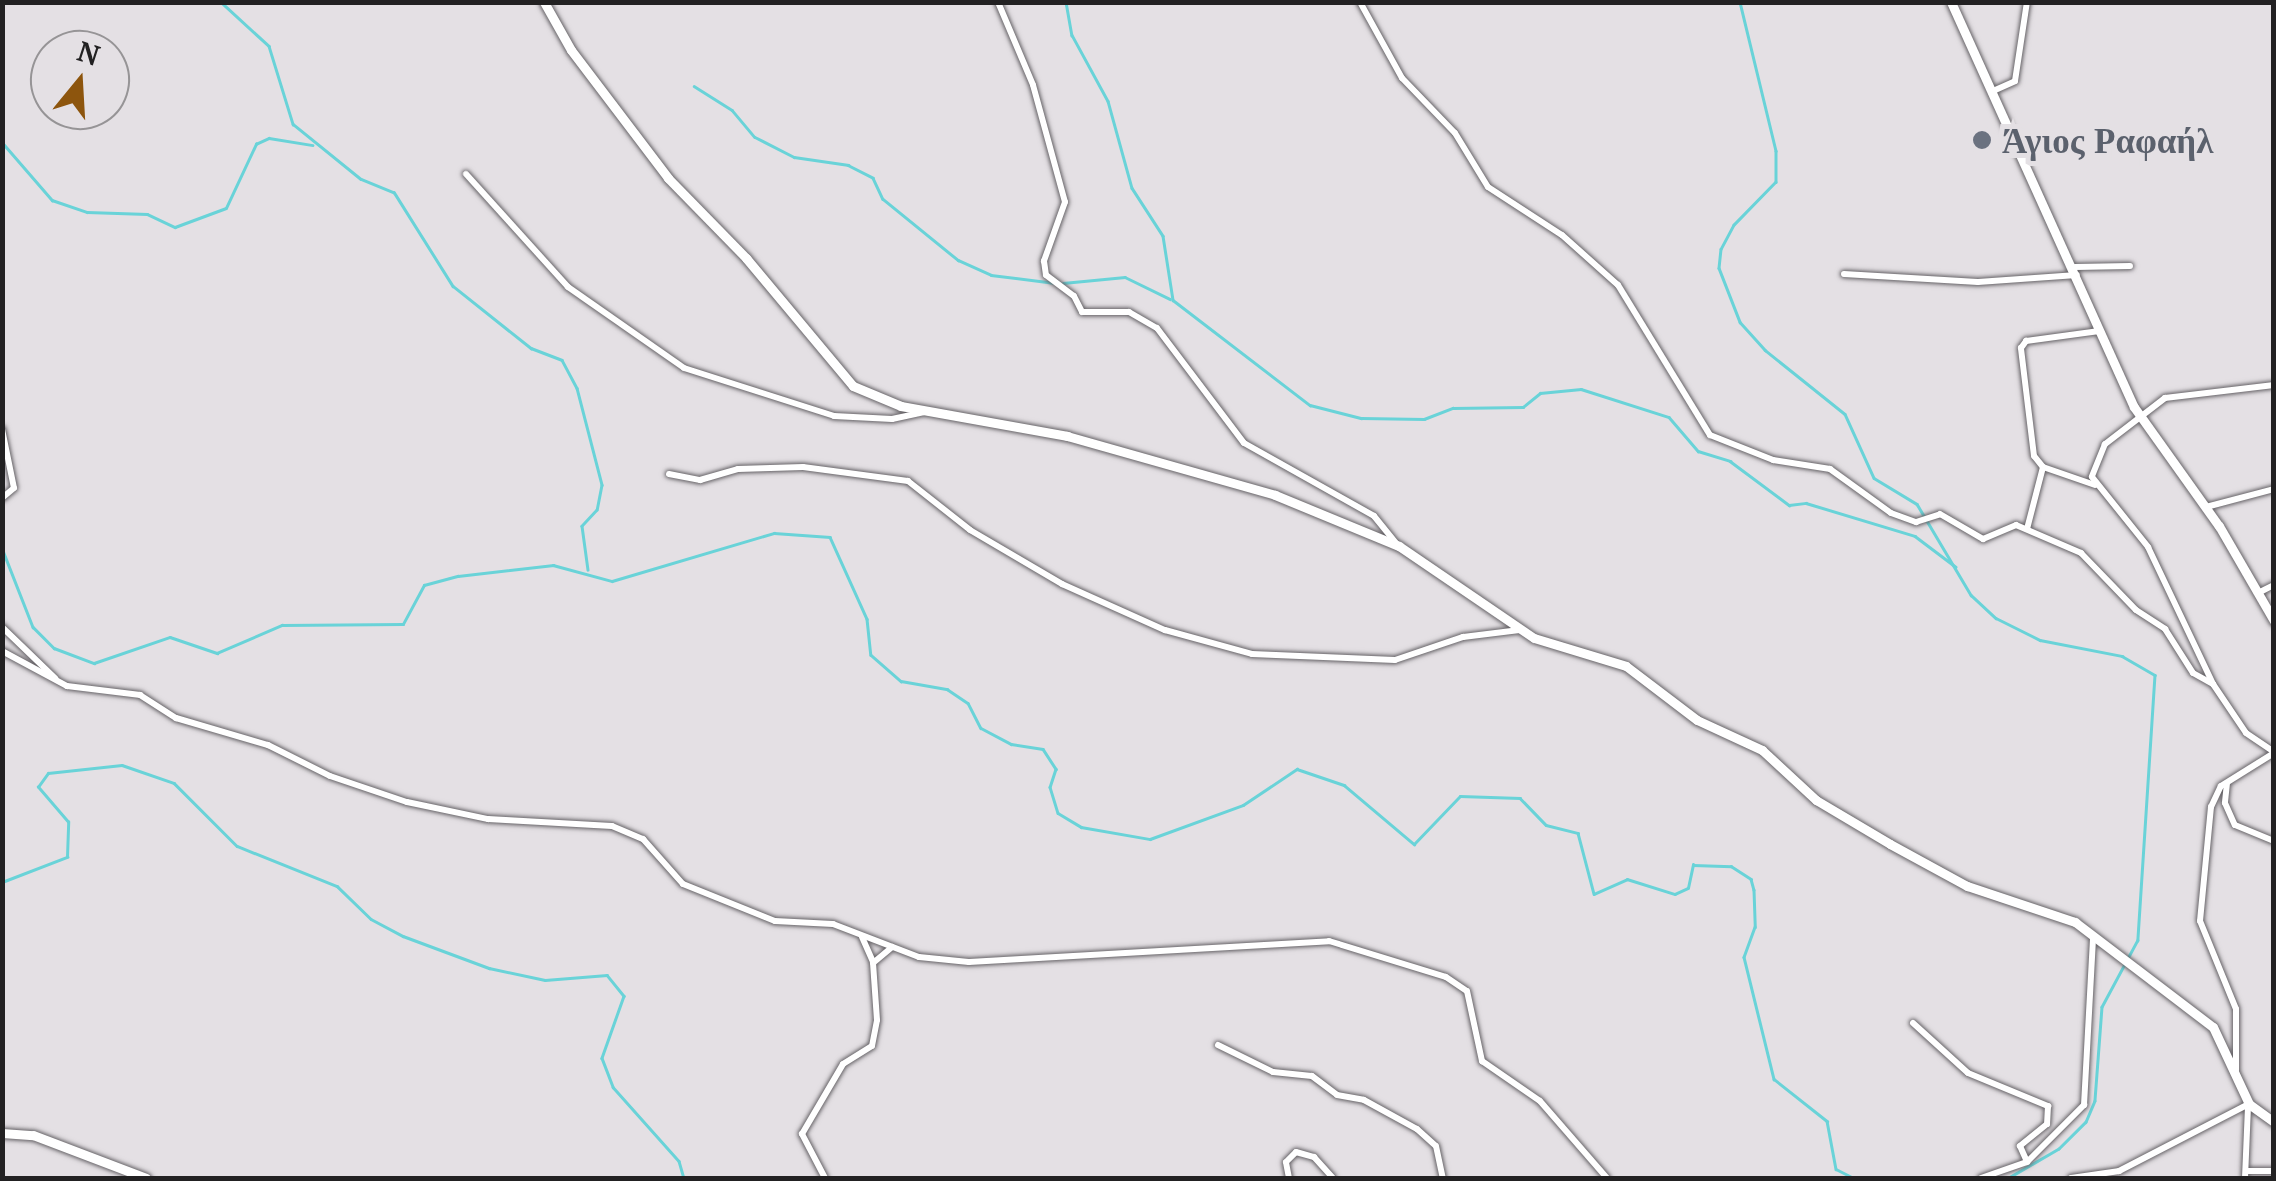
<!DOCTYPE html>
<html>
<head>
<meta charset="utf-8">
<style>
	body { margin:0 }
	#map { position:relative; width:2276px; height:1181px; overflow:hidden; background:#e4e0e4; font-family:"PT Serif",serif }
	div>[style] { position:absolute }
	.stream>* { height:2.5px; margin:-1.25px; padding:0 1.25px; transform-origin:1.25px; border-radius:1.25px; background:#69d3d8 }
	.roads { filter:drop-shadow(0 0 2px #666367) drop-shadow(0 0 2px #666367) }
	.street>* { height:6px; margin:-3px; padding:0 3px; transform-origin:3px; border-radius:3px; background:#fff }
	.secondary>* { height:9px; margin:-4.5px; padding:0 4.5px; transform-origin:4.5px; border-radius:4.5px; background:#fff }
	.dots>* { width:28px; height:28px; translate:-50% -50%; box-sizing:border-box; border:5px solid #e4e0e4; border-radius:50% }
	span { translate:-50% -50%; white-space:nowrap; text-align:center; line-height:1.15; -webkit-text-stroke:10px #e4e0e4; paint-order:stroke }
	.worship-label { font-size:35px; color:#5b616d; font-weight:700 }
	.left { translate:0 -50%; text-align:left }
	.frame { position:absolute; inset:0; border:5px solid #222122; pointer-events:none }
	.north { position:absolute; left:30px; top:30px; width:100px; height:100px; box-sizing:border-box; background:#e4e0e4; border:2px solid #969496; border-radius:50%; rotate:18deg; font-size:28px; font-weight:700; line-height:40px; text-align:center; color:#222122 }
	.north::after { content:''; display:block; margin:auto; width:35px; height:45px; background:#8d550d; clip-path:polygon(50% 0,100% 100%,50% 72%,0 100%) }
</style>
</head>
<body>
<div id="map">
	<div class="stream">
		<div style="left:221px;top:2px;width:65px;rotate:42.5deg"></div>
		<div style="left:269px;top:46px;width:82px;rotate:72.9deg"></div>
		<div style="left:293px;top:124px;width:87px;rotate:39deg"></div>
		<div style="left:361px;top:179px;width:35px;rotate:22deg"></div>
		<div style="left:394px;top:192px;width:111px;rotate:57.9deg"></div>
		<div style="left:453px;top:286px;width:100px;rotate:38.5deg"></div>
		<div style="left:531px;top:348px;width:33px;rotate:21deg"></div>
		<div style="left:562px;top:360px;width:32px;rotate:62deg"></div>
		<div style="left:577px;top:388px;width:100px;rotate:75.5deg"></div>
		<div style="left:602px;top:485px;width:25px;rotate:101deg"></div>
		<div style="left:597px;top:510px;width:22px;rotate:133deg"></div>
		<div style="left:582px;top:526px;width:44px;rotate:82.2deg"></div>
		<div style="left:1066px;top:2px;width:34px;rotate:80deg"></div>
		<div style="left:1072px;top:35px;width:75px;rotate:61.4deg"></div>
		<div style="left:1108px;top:101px;width:90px;rotate:74.6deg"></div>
		<div style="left:1132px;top:188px;width:57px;rotate:57.1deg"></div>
		<div style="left:1163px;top:236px;width:65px;rotate:81.1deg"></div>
		<div style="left:1173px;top:300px;width:173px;rotate:37.5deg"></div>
		<div style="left:1310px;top:405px;width:53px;rotate:14.3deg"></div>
		<div style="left:1361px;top:418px;width:63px;rotate:0.9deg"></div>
		<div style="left:1424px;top:419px;width:31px;rotate:-21deg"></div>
		<div style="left:1453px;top:408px;width:70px;rotate:-0.8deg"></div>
		<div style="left:1523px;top:407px;width:22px;rotate:-39deg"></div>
		<div style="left:1540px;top:393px;width:41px;rotate:-5.6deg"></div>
		<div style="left:1581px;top:389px;width:92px;rotate:17.7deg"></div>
		<div style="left:1669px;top:417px;width:45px;rotate:49.5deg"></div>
		<div style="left:1698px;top:451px;width:34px;rotate:17deg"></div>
		<div style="left:1730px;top:461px;width:74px;rotate:36.7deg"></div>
		<div style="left:1789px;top:505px;width:17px;rotate:-7deg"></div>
		<div style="left:1806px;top:503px;width:114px;rotate:16.8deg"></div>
		<div style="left:1915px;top:536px;width:51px;rotate:37.1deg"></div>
		<div style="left:1740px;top:2px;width:153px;rotate:76.4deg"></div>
		<div style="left:1776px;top:151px;width:31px;rotate:90deg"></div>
		<div style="left:1776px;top:182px;width:60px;rotate:134.3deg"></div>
		<div style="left:1734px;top:225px;width:27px;rotate:118deg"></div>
		<div style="left:1721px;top:249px;width:19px;rotate:96deg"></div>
		<div style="left:1719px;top:268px;width:58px;rotate:68.7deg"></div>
		<div style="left:1740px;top:322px;width:38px;rotate:48deg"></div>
		<div style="left:1765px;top:350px;width:102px;rotate:38.7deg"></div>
		<div style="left:1845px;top:414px;width:70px;rotate:65.6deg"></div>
		<div style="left:1874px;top:478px;width:50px;rotate:31.2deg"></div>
		<div style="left:1917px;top:504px;width:106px;rotate:59.3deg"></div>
		<div style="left:1971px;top:595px;width:34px;rotate:43deg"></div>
		<div style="left:1996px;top:618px;width:49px;rotate:26.6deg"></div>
		<div style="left:2040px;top:640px;width:84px;rotate:11deg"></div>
		<div style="left:2122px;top:656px;width:38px;rotate:30deg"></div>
		<div style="left:2155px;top:675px;width:266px;rotate:93.7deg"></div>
		<div style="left:2138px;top:940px;width:76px;rotate:118.2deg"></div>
		<div style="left:2102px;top:1007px;width:94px;rotate:94.3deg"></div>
		<div style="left:2095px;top:1101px;width:23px;rotate:113deg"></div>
		<div style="left:2086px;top:1122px;width:38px;rotate:135deg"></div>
		<div style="left:2059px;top:1149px;width:58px;rotate:149.9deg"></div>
		<div style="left:694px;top:86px;width:45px;rotate:32.3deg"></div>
		<div style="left:732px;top:110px;width:35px;rotate:50deg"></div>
		<div style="left:755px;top:137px;width:44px;rotate:27.1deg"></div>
		<div style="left:794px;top:157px;width:55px;rotate:8.4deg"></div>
		<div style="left:848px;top:165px;width:28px;rotate:27deg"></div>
		<div style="left:873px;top:178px;width:23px;rotate:65deg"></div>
		<div style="left:883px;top:199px;width:97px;rotate:39.1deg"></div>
		<div style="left:958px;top:260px;width:36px;rotate:24deg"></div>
		<div style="left:991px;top:275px;width:64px;rotate:7.1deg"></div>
		<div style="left:2px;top:142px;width:77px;rotate:49.2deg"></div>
		<div style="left:52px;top:200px;width:37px;rotate:19deg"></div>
		<div style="left:87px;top:212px;width:60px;rotate:1.9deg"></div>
		<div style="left:147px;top:214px;width:31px;rotate:25deg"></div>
		<div style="left:175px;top:227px;width:54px;rotate:-20.4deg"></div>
		<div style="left:226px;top:208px;width:71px;rotate:-64.9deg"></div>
		<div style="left:256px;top:144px;width:14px;rotate:-25deg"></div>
		<div style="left:269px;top:138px;width:44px;rotate:9.2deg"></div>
		<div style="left:1063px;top:283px;width:62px;rotate:-5.5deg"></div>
		<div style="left:1125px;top:277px;width:50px;rotate:26.1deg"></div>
		<div style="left:2px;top:548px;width:85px;rotate:68.6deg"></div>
		<div style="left:33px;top:627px;width:30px;rotate:45deg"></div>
		<div style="left:54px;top:648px;width:43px;rotate:20.6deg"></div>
		<div style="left:94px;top:663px;width:80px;rotate:-18.9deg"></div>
		<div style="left:170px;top:637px;width:50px;rotate:18.8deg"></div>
		<div style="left:217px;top:653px;width:71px;rotate:-23.3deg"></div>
		<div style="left:282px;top:625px;width:121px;rotate:-0.5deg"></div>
		<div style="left:403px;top:624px;width:44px;rotate:-61.7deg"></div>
		<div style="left:424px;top:585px;width:35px;rotate:-15deg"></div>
		<div style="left:458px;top:576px;width:96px;rotate:-6.6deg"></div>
		<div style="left:553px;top:565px;width:61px;rotate:15.2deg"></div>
		<div style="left:612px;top:581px;width:169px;rotate:-16.5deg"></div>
		<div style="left:774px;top:533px;width:56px;rotate:4.1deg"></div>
		<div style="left:830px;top:537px;width:90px;rotate:65.7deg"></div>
		<div style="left:867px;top:619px;width:36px;rotate:84deg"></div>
		<div style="left:871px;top:655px;width:40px;rotate:41deg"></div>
		<div style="left:901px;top:681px;width:47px;rotate:9.9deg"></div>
		<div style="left:947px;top:689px;width:25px;rotate:34deg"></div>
		<div style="left:968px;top:703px;width:28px;rotate:63deg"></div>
		<div style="left:981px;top:728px;width:34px;rotate:28deg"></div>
		<div style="left:1011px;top:744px;width:32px;rotate:9deg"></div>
		<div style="left:1043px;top:749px;width:24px;rotate:57deg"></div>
		<div style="left:1056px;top:769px;width:19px;rotate:108deg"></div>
		<div style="left:1050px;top:787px;width:27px;rotate:73deg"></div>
		<div style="left:1058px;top:813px;width:27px;rotate:31deg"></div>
		<div style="left:1081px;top:827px;width:70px;rotate:9.9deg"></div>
		<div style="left:1150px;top:839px;width:99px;rotate:-20.1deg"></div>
		<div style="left:1243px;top:805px;width:65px;rotate:-33.7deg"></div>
		<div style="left:1297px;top:769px;width:50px;rotate:18.8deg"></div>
		<div style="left:1344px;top:785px;width:92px;rotate:40.1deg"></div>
		<div style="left:1414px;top:844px;width:66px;rotate:-46.2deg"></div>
		<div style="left:1460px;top:796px;width:60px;rotate:1.9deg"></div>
		<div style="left:1520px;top:798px;width:37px;rotate:46deg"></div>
		<div style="left:1546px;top:825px;width:33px;rotate:14deg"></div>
		<div style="left:1578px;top:833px;width:63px;rotate:75.3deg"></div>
		<div style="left:1594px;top:894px;width:36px;rotate:-24deg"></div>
		<div style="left:1627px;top:879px;width:50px;rotate:17.4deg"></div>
		<div style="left:1675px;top:894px;width:14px;rotate:-25deg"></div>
		<div style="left:1688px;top:888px;width:24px;rotate:-78deg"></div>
		<div style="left:1693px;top:865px;width:38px;rotate:2deg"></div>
		<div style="left:1731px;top:866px;width:24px;rotate:33deg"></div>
		<div style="left:1751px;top:879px;width:11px;rotate:75deg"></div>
		<div style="left:1754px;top:890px;width:37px;rotate:88deg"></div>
		<div style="left:1755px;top:927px;width:32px;rotate:110deg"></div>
		<div style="left:1744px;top:957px;width:126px;rotate:76.2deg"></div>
		<div style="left:1774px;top:1079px;width:68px;rotate:38.4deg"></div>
		<div style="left:1827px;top:1121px;width:49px;rotate:79.4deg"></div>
		<div style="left:1836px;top:1169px;width:20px;rotate:27deg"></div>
		<div style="left:2px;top:882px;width:70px;rotate:-21deg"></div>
		<div style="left:67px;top:857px;width:35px;rotate:-88deg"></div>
		<div style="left:68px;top:822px;width:46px;rotate:-130.6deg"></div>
		<div style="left:38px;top:787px;width:17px;rotate:-54deg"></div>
		<div style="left:48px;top:773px;width:74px;rotate:-6.2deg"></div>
		<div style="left:122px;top:765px;width:55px;rotate:19.1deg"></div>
		<div style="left:174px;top:783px;width:89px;rotate:45deg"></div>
		<div style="left:237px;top:846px;width:108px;rotate:21.8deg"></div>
		<div style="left:337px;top:886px;width:47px;rotate:44.1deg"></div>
		<div style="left:371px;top:919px;width:36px;rotate:28deg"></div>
		<div style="left:403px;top:936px;width:92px;rotate:20.4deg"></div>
		<div style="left:489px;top:968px;width:57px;rotate:12.1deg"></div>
		<div style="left:545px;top:980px;width:62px;rotate:-4.6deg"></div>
		<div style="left:607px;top:975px;width:27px;rotate:51deg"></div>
		<div style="left:624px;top:996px;width:66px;rotate:109.5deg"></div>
		<div style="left:602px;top:1058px;width:31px;rotate:69deg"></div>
		<div style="left:613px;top:1087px;width:99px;rotate:48.3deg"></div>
		<div style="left:679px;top:1161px;width:18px;rotate:74deg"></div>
	</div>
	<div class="roads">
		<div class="street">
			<div style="left:998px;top:2px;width:90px;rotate:67.1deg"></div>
			<div style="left:1033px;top:85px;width:121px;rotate:74.7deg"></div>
			<div style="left:1065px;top:202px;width:63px;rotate:109.6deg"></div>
			<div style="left:1044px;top:261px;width:14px;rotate:82deg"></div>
			<div style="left:1046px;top:275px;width:35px;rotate:37deg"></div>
			<div style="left:1074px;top:296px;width:18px;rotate:63deg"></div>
			<div style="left:1082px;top:312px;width:47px"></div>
			<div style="left:1129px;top:312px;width:32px;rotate:30deg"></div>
			<div style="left:1157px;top:328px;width:144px;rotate:52.9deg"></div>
			<div style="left:1244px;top:443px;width:149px;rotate:29.3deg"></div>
			<div style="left:1374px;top:516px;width:36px;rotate:51deg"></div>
			<div style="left:1360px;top:2px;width:87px;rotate:61.1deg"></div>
			<div style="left:1402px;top:78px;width:76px;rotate:46.1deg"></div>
			<div style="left:1455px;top:133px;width:63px;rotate:58.6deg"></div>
			<div style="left:1488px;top:187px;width:88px;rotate:33deg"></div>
			<div style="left:1562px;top:235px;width:75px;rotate:41.8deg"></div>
			<div style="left:1618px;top:285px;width:176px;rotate:58.5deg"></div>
			<div style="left:1710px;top:435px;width:68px;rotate:21.6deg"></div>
			<div style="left:1773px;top:460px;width:58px;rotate:9deg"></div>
			<div style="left:1830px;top:469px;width:75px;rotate:35.8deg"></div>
			<div style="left:1891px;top:513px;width:27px;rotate:20deg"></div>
			<div style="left:1916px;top:522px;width:25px;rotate:-18deg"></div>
			<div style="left:1940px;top:514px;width:50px;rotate:30.2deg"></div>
			<div style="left:1983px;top:539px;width:36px;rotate:-23deg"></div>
			<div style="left:2016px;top:525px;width:71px;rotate:23.3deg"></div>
			<div style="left:2081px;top:553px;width:79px;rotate:46deg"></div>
			<div style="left:2136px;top:610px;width:35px;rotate:33deg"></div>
			<div style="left:2165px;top:629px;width:52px;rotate:57.5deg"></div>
			<div style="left:2193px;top:673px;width:23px;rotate:29deg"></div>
			<div style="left:1993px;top:91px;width:24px;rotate:-24deg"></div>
			<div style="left:2015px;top:81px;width:80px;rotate:-81.4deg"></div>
			<div style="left:466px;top:174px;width:152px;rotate:47.9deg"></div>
			<div style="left:568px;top:287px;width:141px;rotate:34.9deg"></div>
			<div style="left:684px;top:368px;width:157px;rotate:17.7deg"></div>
			<div style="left:834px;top:416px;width:58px;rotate:3deg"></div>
			<div style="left:892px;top:419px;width:33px;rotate:-12deg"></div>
			<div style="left:2075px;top:267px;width:55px;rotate:-1deg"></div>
			<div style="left:1844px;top:274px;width:134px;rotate:3.4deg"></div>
			<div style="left:1978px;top:282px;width:99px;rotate:-4deg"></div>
			<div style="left:2274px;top:385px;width:110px;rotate:173.2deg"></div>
			<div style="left:2165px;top:398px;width:76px;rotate:142.5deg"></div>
			<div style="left:2105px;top:444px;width:35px;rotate:112deg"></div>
			<div style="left:2092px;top:477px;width:90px;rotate:51.3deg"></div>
			<div style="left:2148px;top:547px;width:152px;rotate:64.6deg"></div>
			<div style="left:2213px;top:684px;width:59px;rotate:56deg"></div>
			<div style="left:2246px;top:733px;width:34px;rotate:34deg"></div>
			<div style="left:2px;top:429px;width:60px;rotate:78.5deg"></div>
			<div style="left:14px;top:488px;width:16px;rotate:140deg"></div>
			<div style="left:669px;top:474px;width:32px;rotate:11deg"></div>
			<div style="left:700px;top:480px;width:40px;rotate:-16deg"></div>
			<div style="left:738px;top:469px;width:65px;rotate:-1.8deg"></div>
			<div style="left:803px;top:467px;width:106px;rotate:7.6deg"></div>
			<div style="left:908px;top:481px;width:79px;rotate:38.3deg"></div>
			<div style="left:970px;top:530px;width:107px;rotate:30.4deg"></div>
			<div style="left:1062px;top:584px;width:113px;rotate:24.1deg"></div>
			<div style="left:1165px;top:630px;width:90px;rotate:15.4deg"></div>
			<div style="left:1252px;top:654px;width:143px;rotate:2.4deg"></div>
			<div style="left:1395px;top:660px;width:72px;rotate:-18.7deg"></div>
			<div style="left:1463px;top:637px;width:57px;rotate:-7deg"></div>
			<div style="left:2095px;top:485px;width:55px;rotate:-160.9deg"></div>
			<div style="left:2043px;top:467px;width:14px;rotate:-129deg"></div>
			<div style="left:2034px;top:456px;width:109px;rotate:-96.9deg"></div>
			<div style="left:2021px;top:348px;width:9px;rotate:-54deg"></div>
			<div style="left:2026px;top:341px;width:74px;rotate:-7.8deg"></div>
			<div style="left:2206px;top:507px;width:70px;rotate:-14.8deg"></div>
			<div style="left:2027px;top:529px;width:64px;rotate:-75.5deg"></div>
			<div style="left:2258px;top:593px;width:18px;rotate:-27deg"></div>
			<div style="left:2px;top:627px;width:74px;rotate:43.9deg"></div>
			<div style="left:2px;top:651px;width:74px;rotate:28.3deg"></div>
			<div style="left:67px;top:686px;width:74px;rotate:7deg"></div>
			<div style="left:140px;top:695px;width:43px;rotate:32.6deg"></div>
			<div style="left:176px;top:718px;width:96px;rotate:16.4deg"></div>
			<div style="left:268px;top:745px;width:69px;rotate:26.6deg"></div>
			<div style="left:330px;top:776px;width:81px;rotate:18.7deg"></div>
			<div style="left:407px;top:802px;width:83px;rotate:11.9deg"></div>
			<div style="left:488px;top:819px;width:124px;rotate:3.2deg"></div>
			<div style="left:612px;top:826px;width:34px;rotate:23deg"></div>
			<div style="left:643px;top:839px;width:60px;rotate:48.4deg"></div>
			<div style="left:683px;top:884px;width:99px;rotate:21.9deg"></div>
			<div style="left:775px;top:921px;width:58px;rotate:3deg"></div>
			<div style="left:833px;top:924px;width:92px;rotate:21deg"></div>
			<div style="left:919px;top:957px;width:50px;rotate:5.7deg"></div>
			<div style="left:969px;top:962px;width:361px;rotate:-3.3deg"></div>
			<div style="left:1329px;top:941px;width:122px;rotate:17.1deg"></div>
			<div style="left:1446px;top:977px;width:25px;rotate:34deg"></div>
			<div style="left:1467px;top:991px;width:72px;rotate:77.9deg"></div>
			<div style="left:1482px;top:1061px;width:70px;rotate:34.6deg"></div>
			<div style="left:1540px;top:1101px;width:102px;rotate:49deg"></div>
			<div style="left:2227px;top:783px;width:20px;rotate:96deg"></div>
			<div style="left:2225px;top:803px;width:24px;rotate:66deg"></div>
			<div style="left:2235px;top:825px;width:42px;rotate:22.3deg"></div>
			<div style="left:862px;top:937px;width:27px;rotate:66deg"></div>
			<div style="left:1913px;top:1023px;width:74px;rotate:42.3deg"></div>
			<div style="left:1968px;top:1073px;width:87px;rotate:22.4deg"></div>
			<div style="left:2048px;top:1106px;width:18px;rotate:93deg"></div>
			<div style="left:2047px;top:1124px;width:35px;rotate:141deg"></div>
			<div style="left:2020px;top:1146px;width:17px;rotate:66deg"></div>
			<div style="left:1218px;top:1045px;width:61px;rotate:26.1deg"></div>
			<div style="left:1273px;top:1072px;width:39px;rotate:6deg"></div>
			<div style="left:1312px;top:1076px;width:31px;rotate:37deg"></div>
			<div style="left:1337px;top:1095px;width:27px;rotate:10deg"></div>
			<div style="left:1364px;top:1100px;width:60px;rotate:28.7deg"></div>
			<div style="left:1417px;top:1129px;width:25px;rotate:42deg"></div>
			<div style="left:1436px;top:1146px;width:33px;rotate:78deg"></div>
			<div style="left:2236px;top:1070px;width:61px;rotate:-90deg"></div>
			<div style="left:2236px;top:1009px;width:95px;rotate:-112.2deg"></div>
			<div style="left:2200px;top:921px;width:115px;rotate:-84.5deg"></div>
			<div style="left:2211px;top:807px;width:23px;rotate:-65deg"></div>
			<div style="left:2221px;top:786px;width:62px;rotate:-31.9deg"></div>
			<div style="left:2246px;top:1171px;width:28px"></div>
			<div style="left:825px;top:1178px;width:50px;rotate:-117.6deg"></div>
			<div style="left:802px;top:1134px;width:81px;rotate:-59.6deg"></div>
			<div style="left:843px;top:1064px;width:34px;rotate:-32deg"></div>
			<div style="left:872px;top:1046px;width:26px;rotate:-79deg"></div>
			<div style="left:877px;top:1020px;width:57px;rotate:-94deg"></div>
			<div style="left:873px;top:963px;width:25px;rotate:-40deg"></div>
			<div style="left:1289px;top:1178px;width:16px;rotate:-101deg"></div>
			<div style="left:1286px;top:1162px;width:14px;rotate:-45deg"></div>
			<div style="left:1296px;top:1152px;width:19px;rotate:16deg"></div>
			<div style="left:1314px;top:1157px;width:28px;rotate:48deg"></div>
			<div style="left:1981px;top:1178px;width:49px;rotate:-19.2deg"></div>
			<div style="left:2027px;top:1162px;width:81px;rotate:-45deg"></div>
			<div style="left:2084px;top:1105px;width:167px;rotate:-86.9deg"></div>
			<div style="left:2071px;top:1178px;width:49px;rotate:-8.3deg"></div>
			<div style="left:2119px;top:1171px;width:146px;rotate:-27.3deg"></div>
			<div style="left:2245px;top:1178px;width:73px;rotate:-87.6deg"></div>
		</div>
		<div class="secondary">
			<div style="left:544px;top:2px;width:55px;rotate:60.6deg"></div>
			<div style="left:571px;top:50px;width:161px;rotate:52.8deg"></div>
			<div style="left:668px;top:178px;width:112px;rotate:45.7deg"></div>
			<div style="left:746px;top:258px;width:167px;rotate:50.1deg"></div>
			<div style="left:853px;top:386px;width:52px;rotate:22.6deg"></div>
			<div style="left:901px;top:406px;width:169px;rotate:10.2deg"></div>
			<div style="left:1067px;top:436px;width:216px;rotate:15.8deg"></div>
			<div style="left:1275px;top:495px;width:134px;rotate:22.4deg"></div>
			<div style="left:1399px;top:546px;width:163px;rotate:34.3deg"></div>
			<div style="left:1534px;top:638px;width:96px;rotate:16.9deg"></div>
			<div style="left:1626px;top:666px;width:89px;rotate:37.3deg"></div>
			<div style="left:1697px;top:720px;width:72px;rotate:24.8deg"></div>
			<div style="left:1762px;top:750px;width:74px;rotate:42.8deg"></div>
			<div style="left:1816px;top:800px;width:86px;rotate:30.7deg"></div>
			<div style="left:1890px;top:844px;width:88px;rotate:28.6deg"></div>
			<div style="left:1967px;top:886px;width:114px;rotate:18.4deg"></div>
			<div style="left:2075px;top:922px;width:173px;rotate:37.3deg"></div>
			<div style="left:2213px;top:1027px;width:85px;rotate:64.9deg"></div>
			<div style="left:2249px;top:1104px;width:31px;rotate:36deg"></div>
			<div style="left:1951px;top:2px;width:444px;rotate:65.7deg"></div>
			<div style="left:2134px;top:407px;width:146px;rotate:54.5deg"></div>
			<div style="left:2219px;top:526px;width:110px;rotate:59.9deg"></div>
			<div style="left:2px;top:1133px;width:31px;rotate:4deg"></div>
			<div style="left:33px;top:1135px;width:121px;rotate:20.8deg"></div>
		</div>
	</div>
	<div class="dots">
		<div style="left:1982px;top:140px;background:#6b7280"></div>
	</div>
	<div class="worship-label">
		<span class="left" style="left:2002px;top:140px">Άγιος Ραφαήλ</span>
	</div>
	<div class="frame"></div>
	<div class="north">N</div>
</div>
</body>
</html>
